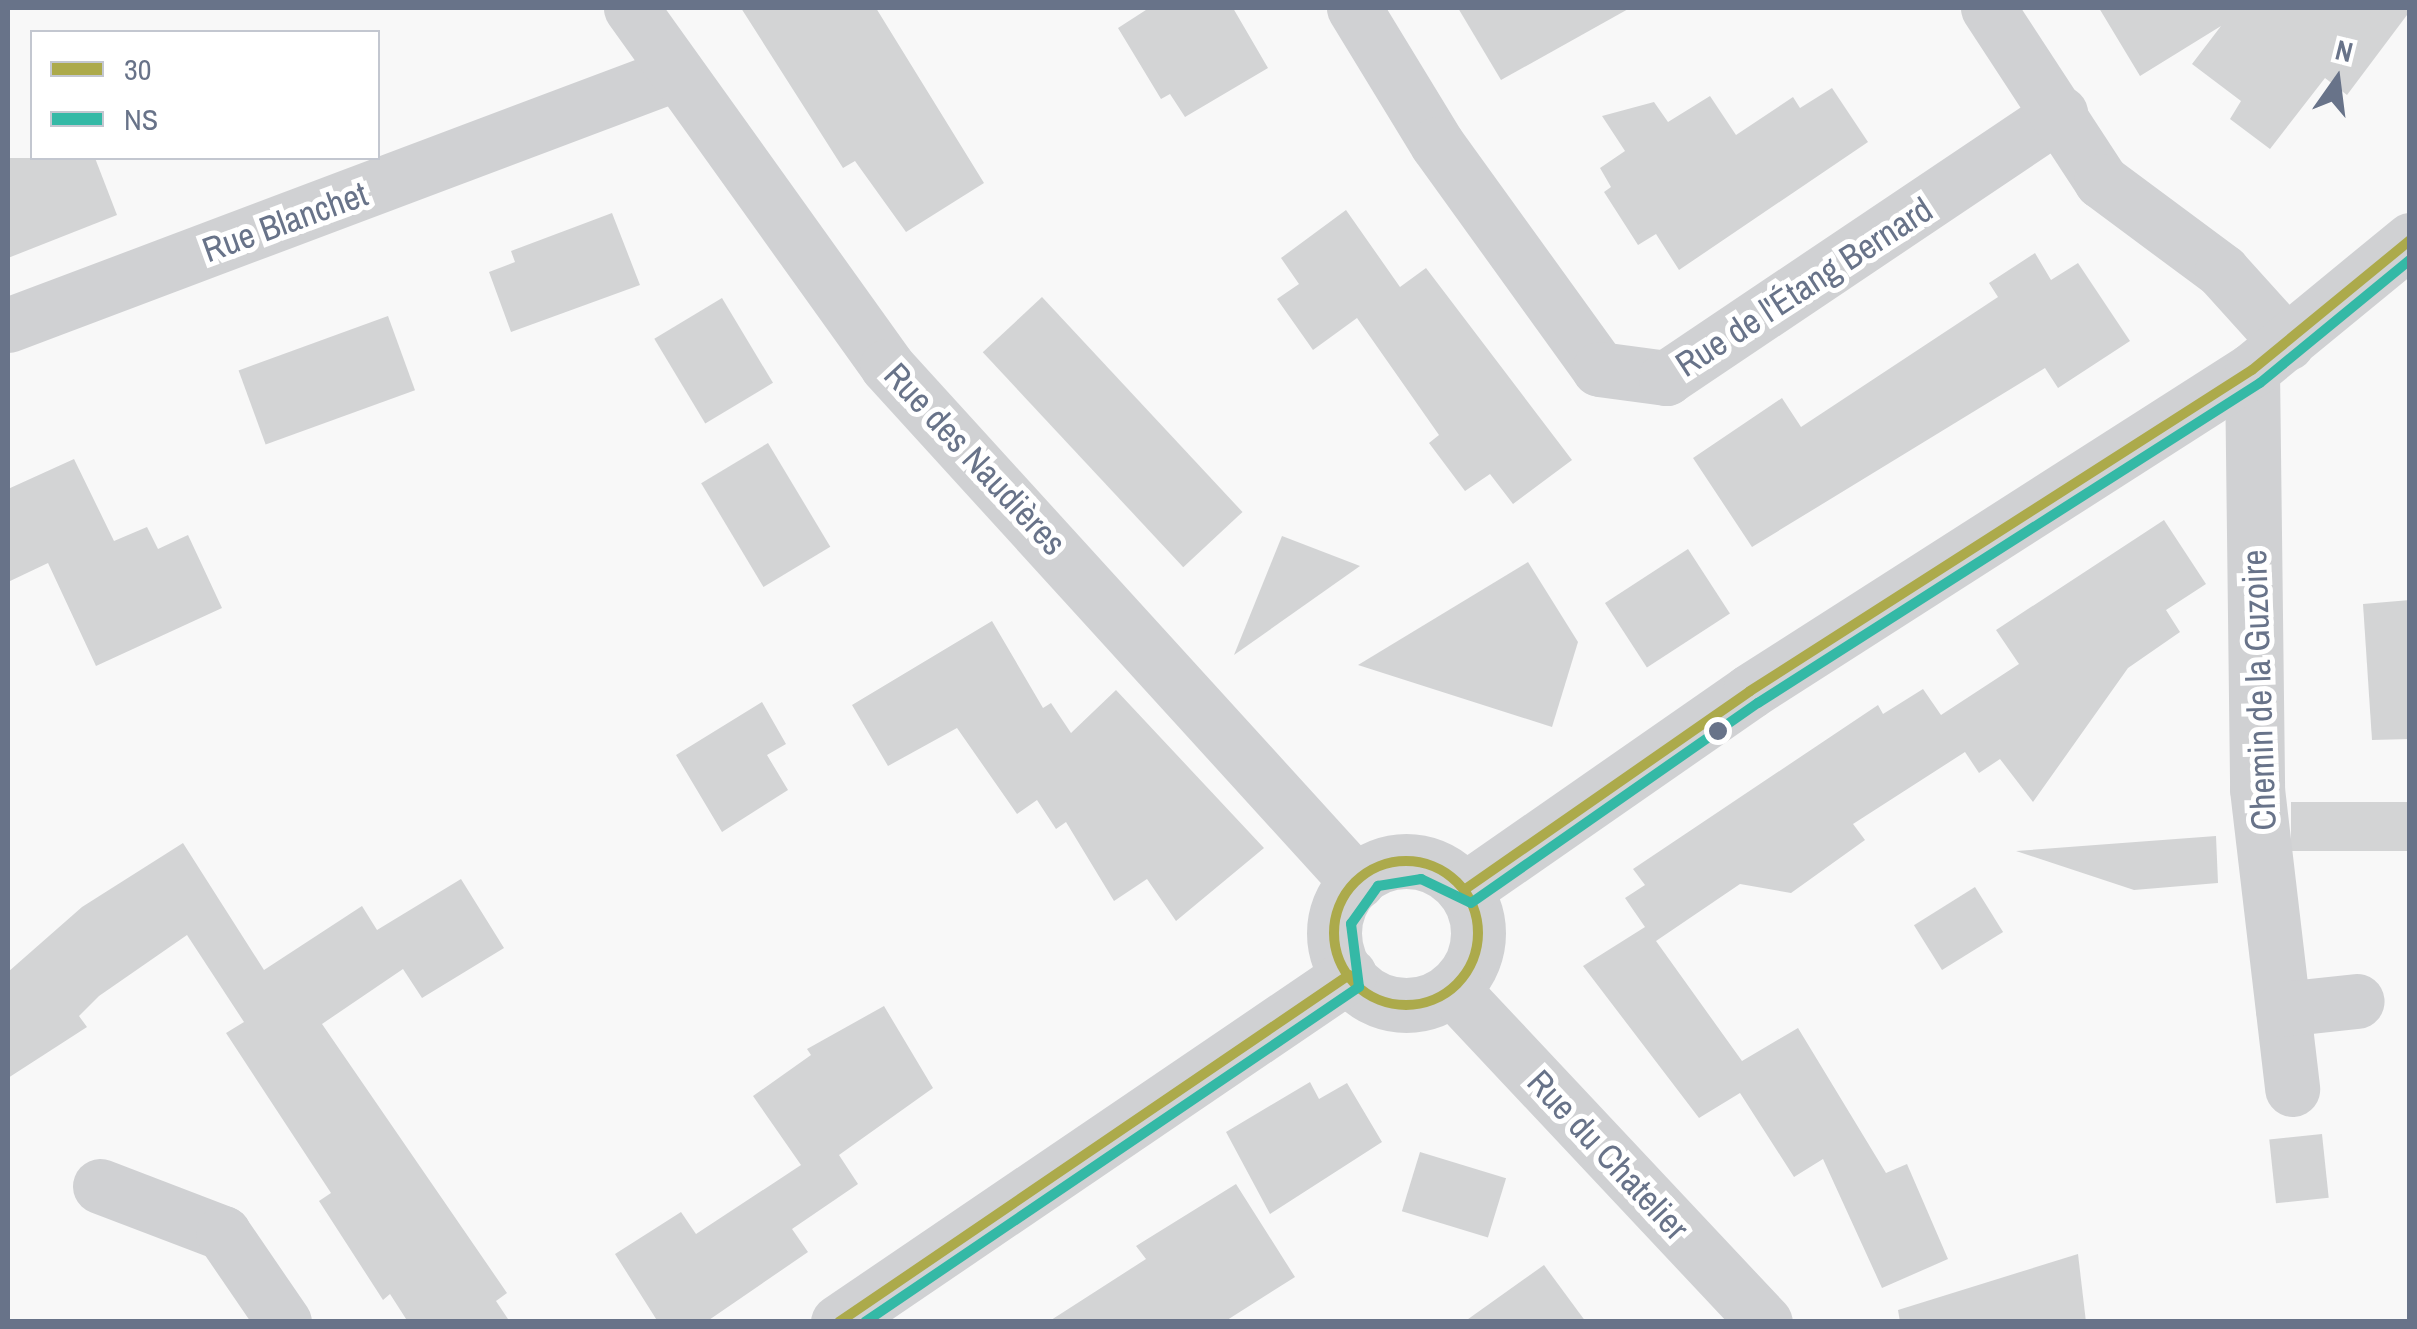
<!DOCTYPE html>
<html>
<head>
<meta charset="utf-8">
<style>
	body { margin:0 }
	#map { position:relative; width:2417px; height:1329px; overflow:hidden; background:#f8f8f8; font-family:"Archivo Narrow",sans-serif }
	div>[style] { position:absolute }
	.building>* { inset:0; background:#d3d4d5; transform-origin:0 0 }
	.minor>* { height:55px; margin:-27.5px; padding:0 27.5px; transform-origin:27.5px; border-radius:27.5px; background:#d0d1d3 }
	.tertiary>* { height:55px; margin:-27.5px; padding:0 27.5px; transform-origin:27.5px; border-radius:27.5px; background:#d0d1d3 }
	.tertiary>.ring { margin:-27.5px; padding:0; box-sizing:content-box; background:none; border:55px solid #d0d1d3; border-radius:50% }
	.bus-1>* { height:10px; margin:-5px; padding:0 5px; transform-origin:5px; border-radius:5px; background:#acaa4b }
	.bus-1>.ring { margin:-5px; padding:0; box-sizing:content-box; background:none; border:10px solid #acaa4b; border-radius:50% }
	.bus-2>* { height:10px; margin:-5px; padding:0 5px; transform-origin:5px; border-radius:5px; background:#34b9a6 }
	.dots>* { width:28px; height:28px; translate:-50% -50%; box-sizing:border-box; border:5px solid #fff; border-radius:50% }
	span { translate:-50% -50%; white-space:nowrap; text-align:center; line-height:1.15; -webkit-text-stroke:10px #fff; paint-order:stroke }
	.street-label { font-size:35px; color:#687389 }
	.frame { position:absolute; inset:0; border:10px solid #687389; pointer-events:none }
	.legend { position:absolute; left:30px; top:30px; width:350px; height:130px; box-sizing:border-box; background:#fff; border:2px solid #c3c7d0; margin:0; padding:12px 18px; list-style:none; font-size:30px; color:#687389 }
	.legend li { display:flex; align-items:center; gap:20px; height:50px }
	.legend b { width:50px; border:2px solid #c3c7d0 }
	.north { position:absolute; left:2287px; top:30px; width:100px; height:100px; -webkit-text-stroke:8px #fff; paint-order:stroke; rotate:14deg; font-size:28px; font-weight:700; line-height:40px; text-align:center; color:#687389 }
	.north::after { content:''; display:block; margin:auto; width:35px; height:45px; background:#687389; clip-path:polygon(50% 0,100% 100%,50% 72%,0 100%) }
</style>
</head>
<body>
<div id="map">
	<div class="building">
		<div style="clip-path:polygon(741px 8px,876px 8px,984px 183px,906px 232px,855px 161px,843px 168px)"></div>
		<div style="clip-path:polygon(1149px 8px,1233px 8px,1268px 68px,1185px 117px,1170px 94px,1161px 99px,1118px 28px)"></div>
		<div style="clip-path:polygon(1458px 8px,1630px 8px,1501px 80px)"></div>
		<div style="clip-path:polygon(2099px 8px,2410px 8px,2410px 11px,2347px 95px,2325px 78px,2270px 149px,2230px 119px,2241px 101px,2192px 64px,2221px 26px,2140px 76px)"></div>
		<div style="clip-path:polygon(1832px 88px,1868px 142px,1679px 270px,1656px 234px,1638px 245px,1604px 192px,1611px 187px,1600px 168px,1625px 151px,1602px 116px,1654px 102px,1668px 122px,1710px 96px,1736px 135px,1793px 97px,1800px 108px)"></div>
		<div style="clip-path:polygon(8px 158px,95px 158px,117px 215px,8px 258px)"></div>
		<div style="clip-path:polygon(1346px 210px,1400px 287px,1426px 268px,1572px 460px,1513px 504px,1490px 474px,1465px 491px,1429px 443px,1439px 435px,1357px 318px,1313px 350px,1277px 299px,1299px 284px,1281px 258px)"></div>
		<div style="clip-path:polygon(612px 213px,640px 285px,511px 332px,489px 272px,515px 262px,511px 251px)"></div>
		<div style="clip-path:polygon(2035px 253px,2051px 280px,2078px 263px,2130px 341px,2058px 388px,2045px 368px,1752px 547px,1693px 458px,1782px 398px,1801px 427px,1998px 297px,1989px 283px)"></div>
		<div style="left:1042px;top:297px;width:294px;height:81px;rotate:47deg"></div>
		<div style="left:722px;top:298px;width:99px;height:79px;rotate:59deg"></div>
		<div style="left:388px;top:316px;width:79px;height:159px;rotate:70deg"></div>
		<div style="left:768px;top:443px;width:121px;height:78px;rotate:59deg"></div>
		<div style="clip-path:polygon(74px 459px,114px 541px,147px 527px,158px 549px,188px 535px,222px 608px,96px 666px,48px 563px,8px 582px,8px 489px)"></div>
		<div style="clip-path:polygon(2164px 520px,2206px 584px,2166px 610px,2180px 632px,2128px 668px,2033px 802px,2000px 759px,1979px 773px,1965px 752px,1853px 824px,1865px 840px,1791px 893px,1740px 884px,1656px 941px,1742px 1061px,1798px 1028px,1886px 1173px,1907px 1164px,1948px 1259px,1882px 1288px,1823px 1159px,1794px 1177px,1740px 1093px,1699px 1118px,1583px 966px,1645px 927px,1625px 898px,1645px 885px,1633px 869px,1878px 705px,1883px 714px,1923px 689px,1941px 715px,2019px 664px,1996px 630px)"></div>
		<div style="clip-path:polygon(1282px 536px,1360px 566px,1234px 655px)"></div>
		<div style="left:1688px;top:549px;width:77px;height:99px;rotate:57deg"></div>
		<div style="clip-path:polygon(1528px 562px,1578px 642px,1552px 727px,1358px 665px)"></div>
		<div style="clip-path:polygon(2410px 600px,2410px 739px,2372px 740px,2363px 604px)"></div>
		<div style="clip-path:polygon(992px 621px,1043px 708px,1051px 703px,1071px 733px,1116px 690px,1264px 848px,1176px 921px,1147px 879px,1114px 901px,1066px 822px,1056px 829px,1037px 800px,1017px 814px,957px 728px,888px 766px,852px 705px)"></div>
		<div style="clip-path:polygon(762px 702px,786px 744px,767px 755px,788px 790px,722px 832px,676px 755px)"></div>
		<div style="left:2410px;top:802px;width:49px;height:119px;rotate:90deg"></div>
		<div style="clip-path:polygon(2216px 836px,2218px 883px,2134px 890px,2016px 851px)"></div>
		<div style="clip-path:polygon(183px 843px,264px 970px,362px 906px,377px 930px,461px 879px,504px 948px,422px 998px,403px 969px,322px 1024px,507px 1293px,496px 1301px,510px 1322px,408px 1322px,390px 1294px,383px 1300px,319px 1201px,331px 1193px,226px 1033px,244px 1022px,187px 935px,99px 996px,79px 1016px,87px 1027px,8px 1078px,8px 972px,82px 907px)"></div>
		<div style="left:1975px;top:887px;width:53px;height:72px;rotate:58deg"></div>
		<div style="clip-path:polygon(884px 1006px,933px 1088px,839px 1155px,858px 1184px,792px 1229px,808px 1252px,706px 1322px,658px 1322px,615px 1254px,681px 1212px,696px 1234px,801px 1165px,753px 1096px,811px 1055px,807px 1049px)"></div>
		<div style="clip-path:polygon(1310px 1082px,1319px 1099px,1347px 1083px,1382px 1142px,1270px 1214px,1226px 1132px)"></div>
		<div style="left:2322px;top:1134px;width:64px;height:53px;rotate:84deg"></div>
		<div style="left:1420px;top:1152px;width:90px;height:62px;rotate:17deg"></div>
		<div style="clip-path:polygon(1236px 1184px,1295px 1277px,1224px 1322px,1048px 1322px,1146px 1259px,1136px 1246px)"></div>
		<div style="clip-path:polygon(2078px 1254px,2086px 1322px,1900px 1322px,1898px 1310px)"></div>
		<div style="clip-path:polygon(1544px 1265px,1586px 1322px,1464px 1322px)"></div>
	</div>
	<div class="minor">
		<div style="left:1354px;top:8px;width:159px;rotate:58.6deg"></div>
		<div style="left:1437px;top:144px;width:277px;rotate:54.2deg"></div>
		<div style="left:1599px;top:369px;width:68px;rotate:7.7deg"></div>
		<div style="left:1666px;top:378px;width:475px;rotate:-33.9deg"></div>
		<div style="left:1988px;top:8px;width:207px;rotate:56.8deg"></div>
		<div style="left:2101px;top:181px;width:151px;rotate:36.6deg"></div>
		<div style="left:2222px;top:271px;width:97px;rotate:47.9deg"></div>
		<div style="left:8px;top:325px;width:712px;rotate:-20.65deg"></div>
		<div style="left:2252px;top:370px;width:419px;rotate:89.3deg"></div>
		<div style="left:2257px;top:789px;width:302px;rotate:83.3deg"></div>
		<div style="left:2283px;top:1009px;width:74px;rotate:-6.2deg"></div>
		<div style="left:100px;top:1186px;width:132px;rotate:20.9deg"></div>
		<div style="left:223px;top:1233px;width:108px;rotate:55.6deg"></div>
	</div>
	<div class="tertiary">
		<div style="left:631px;top:8px;width:440px;rotate:54.4deg"></div>
		<div style="left:887px;top:366px;width:698px;rotate:47.67deg"></div>
		<div class="ring" style="left:1334px;top:861px;width:89px;height:89px"></div>
		<div style="left:1464px;top:890px;width:348px;rotate:-34.8deg"></div>
		<div style="left:1750px;top:691px;width:596px;rotate:-32.6deg"></div>
		<div style="left:2252px;top:370px;width:205px;rotate:-39.4deg"></div>
		<div style="left:1452px;top:989px;width:457px;rotate:46.8deg"></div>
		<div style="left:838px;top:1322px;width:618px;rotate:-34.18deg"></div>
	</div>
	<div class="bus-1">
		<div class="ring" style="left:1334px;top:861px;width:134px;height:134px"></div>
		<div style="left:1464px;top:890px;width:348px;rotate:-34.8deg"></div>
		<div style="left:1750px;top:691px;width:596px;rotate:-32.6deg"></div>
		<div style="left:2252px;top:370px;width:205px;rotate:-39.4deg"></div>
		<div style="left:839px;top:1322px;width:617px;rotate:-34.23deg"></div>
	</div>
	<div class="bus-2">
		<div style="left:865px;top:1322px;width:597px;rotate:-34.14deg"></div>
		<div style="left:1359px;top:987px;width:64px;rotate:-97.2deg"></div>
		<div style="left:1351px;top:924px;width:47px;rotate:-54.6deg"></div>
		<div style="left:1378px;top:886px;width:44px;rotate:-9.2deg"></div>
		<div style="left:1421px;top:879px;width:55px;rotate:25.6deg"></div>
		<div style="left:1471px;top:903px;width:350px;rotate:-34.9deg"></div>
		<div style="left:1758px;top:703px;width:595px;rotate:-32.52deg"></div>
		<div style="left:2260px;top:383px;width:194px;rotate:-39.4deg"></div>
	</div>
	<div class="dots">
		<div style="left:1718px;top:731px;background:#687389"></div>
	</div>
	<div class="street-label">
		<span style="left:285px;top:222px;rotate:-20deg">Rue Blanchet</span>
		<span style="left:1804px;top:287px;rotate:-33deg">Rue de l'Étang Bernard</span>
		<span style="left:975px;top:459px;rotate:47deg">Rue des Naudières</span>
		<span style="left:2259px;top:690px;rotate:-92deg">Chemin de la Guzoire</span>
		<span style="left:1608px;top:1155px;rotate:47deg">Rue du Chatelier</span>
	</div>
	<div class="frame"></div>
	<ul class="legend">
	<li><b style="height:12px;background:#acaa4b"></b>30</li>
	<li><b style="height:12px;background:#34b9a6"></b>NS</li>
	</ul>
	<div class="north">N</div>
</div>
</body>
</html>
